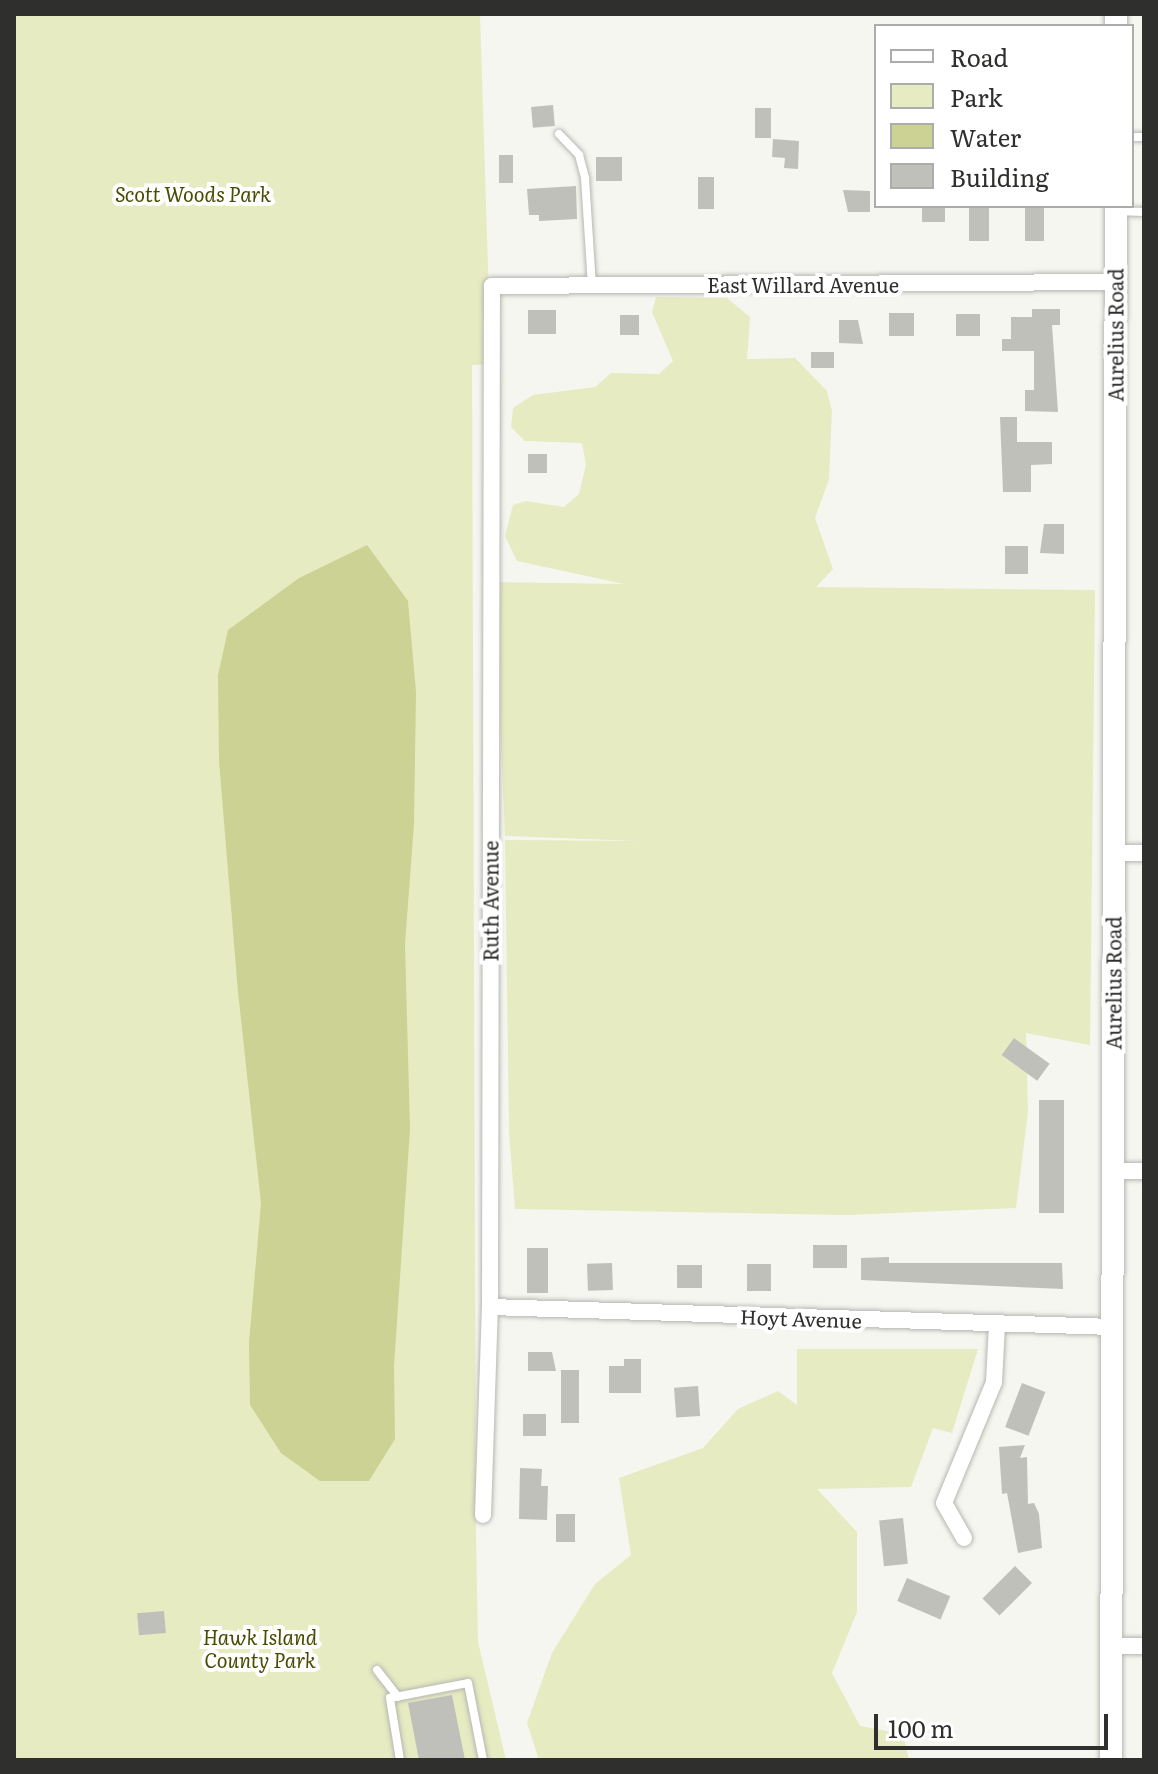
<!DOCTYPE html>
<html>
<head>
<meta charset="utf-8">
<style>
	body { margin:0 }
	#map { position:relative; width:1158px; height:1774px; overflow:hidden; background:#f5f6f0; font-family:Literata,serif }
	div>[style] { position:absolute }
	.green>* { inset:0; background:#e7ebc2 }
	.water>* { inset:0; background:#ccd194 }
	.building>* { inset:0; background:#bfc0ba; transform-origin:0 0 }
	.roads { filter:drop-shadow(0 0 2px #b6b7b1) drop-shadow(0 0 2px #b6b7b1) }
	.service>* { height:8px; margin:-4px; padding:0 4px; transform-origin:4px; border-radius:4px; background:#fff }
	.minor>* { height:16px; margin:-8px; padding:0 8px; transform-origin:8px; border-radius:8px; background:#fff }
	.tertiary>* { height:22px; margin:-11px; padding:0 11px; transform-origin:11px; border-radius:11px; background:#fff }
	span { translate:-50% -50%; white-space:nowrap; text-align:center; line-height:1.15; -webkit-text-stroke:8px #fff; paint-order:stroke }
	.park-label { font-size:20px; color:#4a4c01; font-style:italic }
	.street-label { font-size:20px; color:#2f2f2d }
	.frame { position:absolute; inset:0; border:16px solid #2f2f2d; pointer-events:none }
	.legend { position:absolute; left:874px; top:24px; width:260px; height:184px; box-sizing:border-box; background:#fff; border:2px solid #acacab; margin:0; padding:10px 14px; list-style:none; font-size:24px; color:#2f2f2d }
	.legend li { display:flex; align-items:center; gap:16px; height:40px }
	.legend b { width:40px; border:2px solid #acacab }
	.scale { position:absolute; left:874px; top:1714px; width:234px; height:36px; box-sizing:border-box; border:4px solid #2f2f2d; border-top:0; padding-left:10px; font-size:24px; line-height:28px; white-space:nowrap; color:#2f2f2d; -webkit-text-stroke:6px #fff; paint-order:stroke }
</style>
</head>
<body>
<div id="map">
	<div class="green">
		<div style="clip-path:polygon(14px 14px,480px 14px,491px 364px,472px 365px,476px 1539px,478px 1642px,506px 1760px,14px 1760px)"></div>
		<div style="clip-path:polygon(656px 297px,727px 298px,750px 317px,747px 359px,795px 358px,827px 391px,832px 411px,829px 479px,815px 518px,833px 569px,816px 587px,1095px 590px,1090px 1045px,1026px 1033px,1028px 1112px,1016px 1208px,846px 1215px,515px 1209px,509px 1132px,505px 840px,638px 841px,505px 836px,494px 582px,624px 584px,517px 561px,505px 536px,513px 505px,526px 501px,564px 507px,579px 494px,586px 465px,582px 443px,525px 441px,511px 427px,513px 408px,533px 395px,595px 387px,611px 373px,659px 374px,673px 361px,652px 312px)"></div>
		<div style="clip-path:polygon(797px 1349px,978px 1349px,952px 1433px,933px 1428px,911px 1487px,817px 1489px,857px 1532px,857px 1612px,832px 1673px,860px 1726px,903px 1734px,909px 1760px,539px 1760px,527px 1723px,552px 1653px,595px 1584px,631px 1555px,619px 1478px,703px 1448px,738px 1409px,778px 1391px,797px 1405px)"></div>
	</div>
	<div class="water">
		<div style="clip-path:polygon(367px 545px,408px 601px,416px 692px,414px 824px,405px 944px,410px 1129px,394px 1366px,395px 1439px,369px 1481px,320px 1481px,281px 1453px,250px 1405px,249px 1343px,261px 1203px,238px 992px,219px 761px,218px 675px,228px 630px,299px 578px)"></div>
	</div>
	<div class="building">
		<div style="left:553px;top:105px;width:21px;height:22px;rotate:85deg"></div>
		<div style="left:755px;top:108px;width:16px;height:30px"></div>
		<div style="clip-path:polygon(773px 139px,799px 141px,798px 169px,784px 168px,785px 158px,772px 157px)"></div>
		<div style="left:499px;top:155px;width:14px;height:28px"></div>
		<div style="left:596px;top:157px;width:26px;height:24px"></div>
		<div style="left:698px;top:177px;width:16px;height:32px"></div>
		<div style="clip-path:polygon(576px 186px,577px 219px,539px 221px,539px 215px,529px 215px,527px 189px)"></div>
		<div style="clip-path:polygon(843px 190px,870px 191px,870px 212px,848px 212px)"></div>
		<div style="left:922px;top:206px;width:23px;height:16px"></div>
		<div style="left:969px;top:206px;width:20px;height:35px"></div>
		<div style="left:1025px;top:206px;width:19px;height:35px"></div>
		<div style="clip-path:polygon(1032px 309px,1060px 309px,1060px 325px,1052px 325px,1058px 412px,1025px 411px,1025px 390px,1034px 390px,1034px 351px,1002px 351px,1002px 339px,1011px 339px,1011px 317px,1032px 317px)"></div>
		<div style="left:528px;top:310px;width:28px;height:24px"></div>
		<div style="left:914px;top:313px;width:23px;height:25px;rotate:90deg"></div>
		<div style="left:956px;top:314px;width:24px;height:22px"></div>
		<div style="left:620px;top:315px;width:19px;height:20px"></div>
		<div style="clip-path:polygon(839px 320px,858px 320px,863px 344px,839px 343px)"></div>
		<div style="left:811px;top:352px;width:23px;height:16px"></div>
		<div style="clip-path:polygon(1000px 417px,1017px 417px,1017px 442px,1052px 442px,1052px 464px,1031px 465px,1031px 492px,1003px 492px)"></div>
		<div style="left:528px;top:454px;width:19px;height:19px"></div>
		<div style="clip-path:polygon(1044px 524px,1064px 524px,1064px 554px,1040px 553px)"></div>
		<div style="left:1005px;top:546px;width:23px;height:28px"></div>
		<div style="left:1014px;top:1038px;width:44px;height:21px;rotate:36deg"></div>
		<div style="left:1039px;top:1100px;width:25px;height:113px"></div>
		<div style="left:847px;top:1245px;width:23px;height:34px;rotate:90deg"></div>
		<div style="left:527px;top:1248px;width:21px;height:45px"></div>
		<div style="clip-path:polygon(889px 1257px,889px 1263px,1062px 1263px,1063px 1289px,861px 1280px,861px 1258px)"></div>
		<div style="left:612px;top:1263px;width:27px;height:25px;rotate:88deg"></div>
		<div style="left:747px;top:1264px;width:24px;height:27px"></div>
		<div style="left:677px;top:1265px;width:25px;height:23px"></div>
		<div style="clip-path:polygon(528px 1352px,552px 1352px,556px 1371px,528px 1371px)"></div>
		<div style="clip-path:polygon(624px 1359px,641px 1359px,641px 1393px,609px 1393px,609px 1366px,624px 1366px)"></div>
		<div style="left:561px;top:1370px;width:18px;height:53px"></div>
		<div style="left:1022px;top:1383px;width:25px;height:47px;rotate:21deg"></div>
		<div style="left:698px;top:1386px;width:30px;height:24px;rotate:86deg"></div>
		<div style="left:523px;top:1414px;width:23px;height:22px"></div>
		<div style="clip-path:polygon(1025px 1445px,1020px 1458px,1027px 1457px,1028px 1504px,1034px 1503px,1039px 1514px,1042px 1548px,1018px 1553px,1007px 1493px,1002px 1494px,999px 1447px)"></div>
		<div style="clip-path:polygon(520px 1468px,542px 1469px,541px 1486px,548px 1486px,547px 1520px,519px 1519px)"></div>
		<div style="left:556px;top:1514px;width:19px;height:28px"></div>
		<div style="left:903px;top:1518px;width:46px;height:24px;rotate:84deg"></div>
		<div style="left:1015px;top:1566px;width:24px;height:46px;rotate:45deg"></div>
		<div style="left:907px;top:1578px;width:47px;height:25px;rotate:23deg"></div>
		<div style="left:164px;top:1611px;width:22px;height:27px;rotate:85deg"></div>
		<div style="clip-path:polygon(452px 1695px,465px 1760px,419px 1760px,408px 1703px)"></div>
	</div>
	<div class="roads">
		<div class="service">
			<div style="left:559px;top:134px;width:29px;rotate:46deg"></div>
			<div style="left:579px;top:155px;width:24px;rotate:75deg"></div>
			<div style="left:585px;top:178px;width:107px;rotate:86.3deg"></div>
			<div style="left:1132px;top:137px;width:12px"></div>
			<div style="left:1116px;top:211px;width:28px;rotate:2deg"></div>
			<div style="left:377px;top:1670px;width:34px;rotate:52deg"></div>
			<div style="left:400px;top:1760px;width:63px;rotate:-99.2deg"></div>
			<div style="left:390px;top:1698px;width:79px;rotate:-10.9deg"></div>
			<div style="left:468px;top:1683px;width:78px;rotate:79deg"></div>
		</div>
		<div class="minor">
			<div style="left:1114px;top:853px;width:30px"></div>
			<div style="left:1113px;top:1171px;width:31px"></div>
			<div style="left:490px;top:1307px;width:622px;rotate:1.84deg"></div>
			<div style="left:483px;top:1515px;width:208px;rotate:-88.1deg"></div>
			<div style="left:490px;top:1307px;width:1021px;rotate:-89.89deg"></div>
			<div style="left:492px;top:286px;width:623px;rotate:-0.37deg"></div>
			<div style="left:964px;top:1538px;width:40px;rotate:-119.7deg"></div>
			<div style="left:944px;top:1503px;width:131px;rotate:-67.5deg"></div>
			<div style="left:994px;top:1382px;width:57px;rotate:-87deg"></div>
			<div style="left:1111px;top:1646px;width:33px"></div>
		</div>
		<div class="tertiary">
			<div style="left:1116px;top:26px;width:12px;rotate:-90deg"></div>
			<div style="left:1111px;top:1760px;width:1554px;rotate:-89.82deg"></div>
		</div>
	</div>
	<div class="park-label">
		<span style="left:193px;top:193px">Scott Woods Park</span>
		<span style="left:260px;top:1648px">Hawk Island<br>County Park</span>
	</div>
	<div class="street-label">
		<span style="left:803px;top:284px">East Willard Avenue</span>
		<span style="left:1115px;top:335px;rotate:-90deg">Aurelius Road</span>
		<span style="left:490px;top:901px;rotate:-90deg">Ruth Avenue</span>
		<span style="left:1113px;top:983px;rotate:-90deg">Aurelius Road</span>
		<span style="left:801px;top:1318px;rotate:2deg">Hoyt Avenue</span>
	</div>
	<div class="frame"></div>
	<ul class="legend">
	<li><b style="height:10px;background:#fff"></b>Road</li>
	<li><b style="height:22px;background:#e7ebc2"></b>Park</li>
	<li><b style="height:22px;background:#ccd194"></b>Water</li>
	<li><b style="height:22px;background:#bfc0ba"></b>Building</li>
	</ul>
	<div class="scale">100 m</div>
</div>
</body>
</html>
